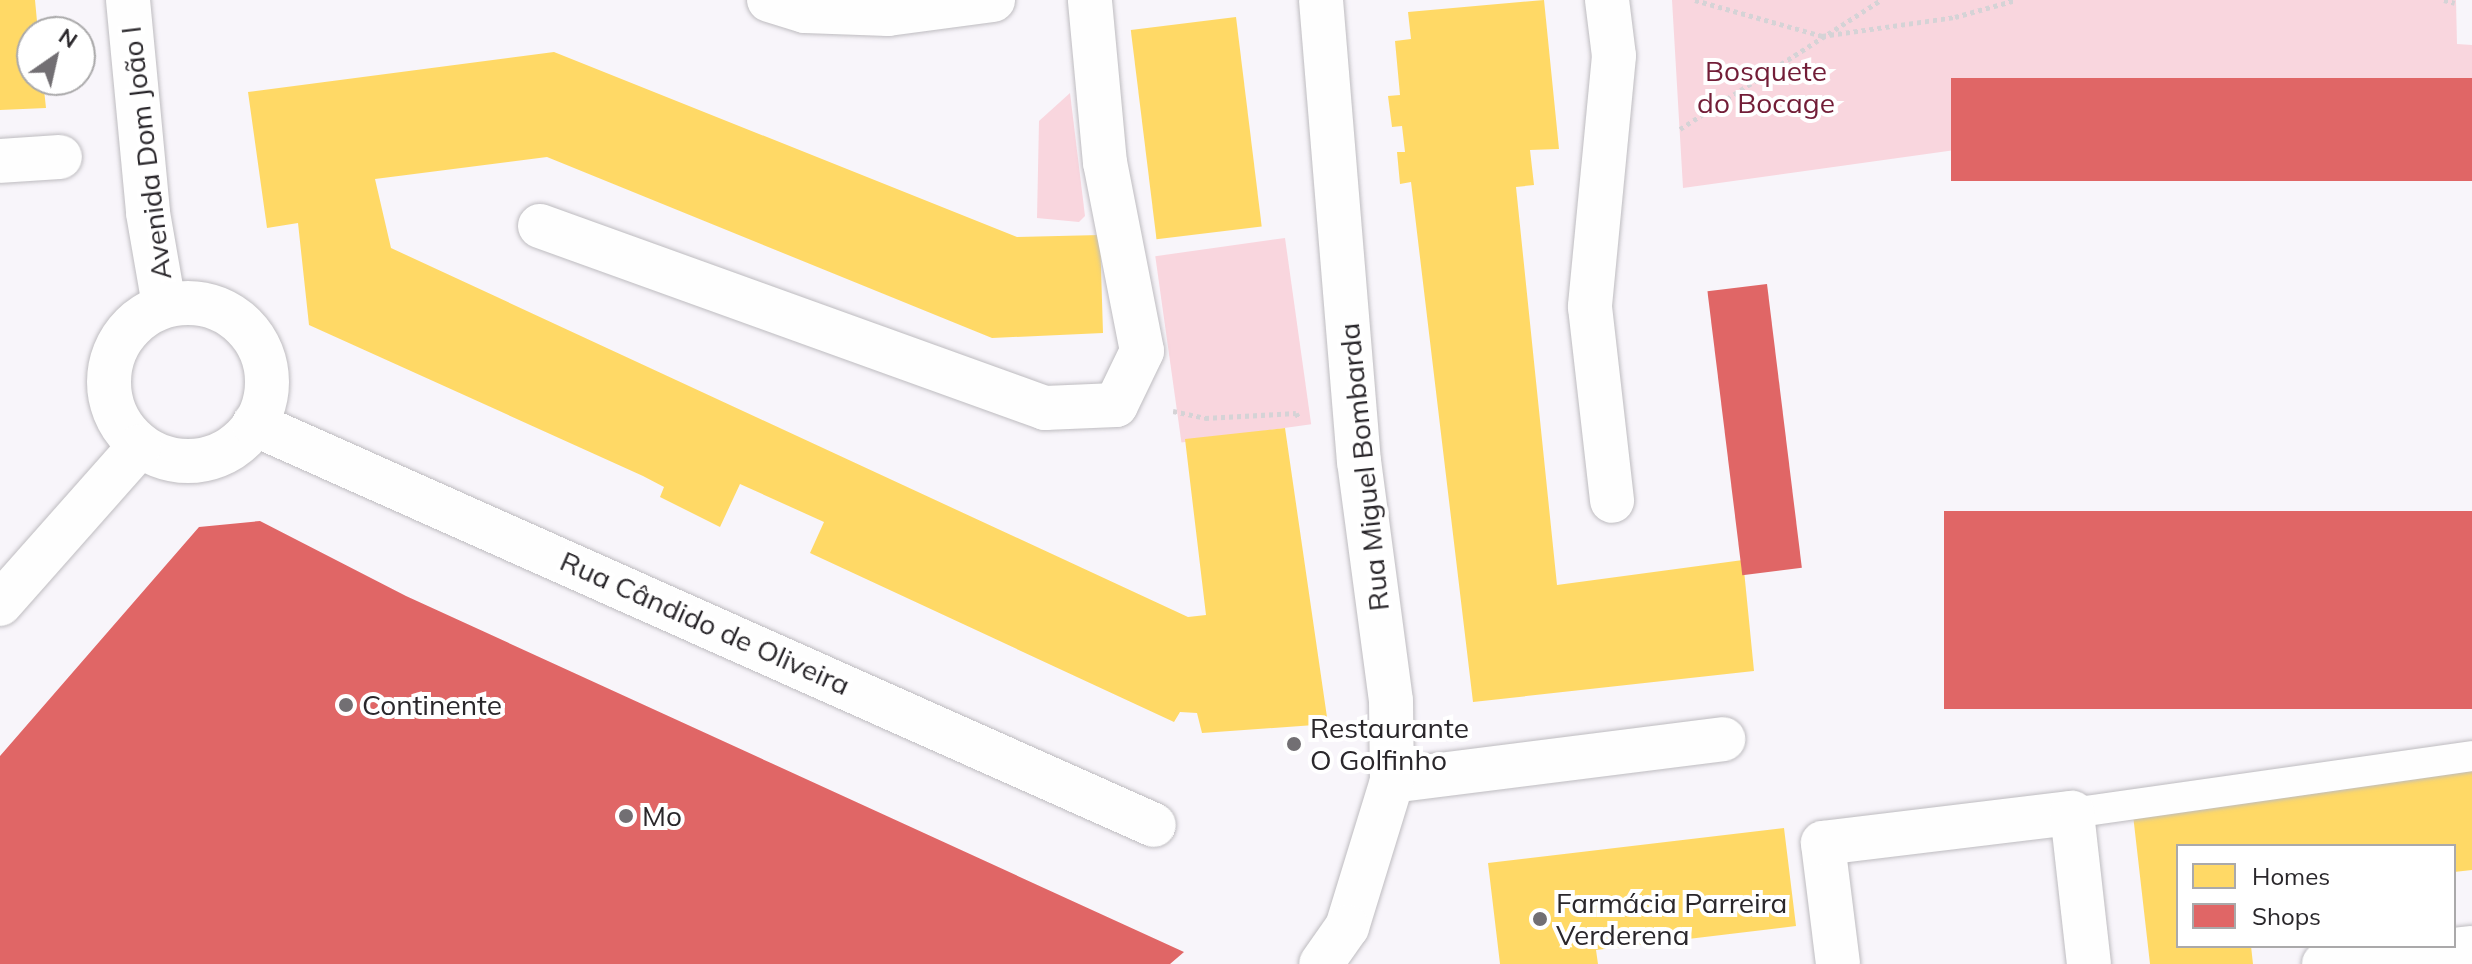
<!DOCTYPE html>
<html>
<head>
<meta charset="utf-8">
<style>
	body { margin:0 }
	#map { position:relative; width:2472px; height:964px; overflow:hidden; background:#f8f5fa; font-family:Mulish,sans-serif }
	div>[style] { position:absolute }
	.green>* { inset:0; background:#f9d6de; transform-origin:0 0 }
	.homes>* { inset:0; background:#ffd966; transform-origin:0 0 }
	.shops>* { inset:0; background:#e06666; transform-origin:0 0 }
	.path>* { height:5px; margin-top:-2.5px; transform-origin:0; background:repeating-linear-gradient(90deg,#d5d3d6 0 4px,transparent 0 8px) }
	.roads { filter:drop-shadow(0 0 2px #bebcc0) drop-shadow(0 0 2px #bebcc0) }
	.lane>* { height:30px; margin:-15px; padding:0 15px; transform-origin:15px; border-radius:15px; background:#fefefe }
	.street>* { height:44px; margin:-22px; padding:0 22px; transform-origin:22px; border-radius:22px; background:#fefefe }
	.street>.ring { margin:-22px; padding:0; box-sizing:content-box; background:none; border:44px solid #fefefe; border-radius:50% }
	.secondary>* { height:44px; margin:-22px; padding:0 22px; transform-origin:22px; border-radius:22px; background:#fefefe }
	.dots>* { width:22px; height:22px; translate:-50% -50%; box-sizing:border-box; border:4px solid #fff; border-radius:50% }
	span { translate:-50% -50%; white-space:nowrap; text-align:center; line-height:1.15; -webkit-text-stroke:8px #fff; paint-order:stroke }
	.park-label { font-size:28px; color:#721d37 }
	.street-label { font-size:28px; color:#2a272b }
	.poi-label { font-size:28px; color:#2a272b }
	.left { translate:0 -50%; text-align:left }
	.legend { position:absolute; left:2176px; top:844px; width:280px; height:104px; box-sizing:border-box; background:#fff; border:2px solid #aaa9aa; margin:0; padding:10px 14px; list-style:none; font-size:24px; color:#2a272b }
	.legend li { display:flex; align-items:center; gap:16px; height:40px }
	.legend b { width:40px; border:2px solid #aaa9aa }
	.north { position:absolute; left:16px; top:16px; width:80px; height:80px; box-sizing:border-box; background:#fff; border:2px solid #aaa9aa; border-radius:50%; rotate:34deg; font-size:22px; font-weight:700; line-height:32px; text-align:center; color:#2a272b }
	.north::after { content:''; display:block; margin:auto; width:28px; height:36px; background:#726f73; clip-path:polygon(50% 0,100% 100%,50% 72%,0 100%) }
</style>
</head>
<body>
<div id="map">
	<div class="green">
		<div style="clip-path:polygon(1672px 0,2456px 0,2457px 44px,2472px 45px,2472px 78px,1683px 188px)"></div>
		<div style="clip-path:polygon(1070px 93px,1085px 216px,1079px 222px,1037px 218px,1039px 121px)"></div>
		<div style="left:1285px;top:238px;width:188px;height:131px;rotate:82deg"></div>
	</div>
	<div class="homes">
		<div style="clip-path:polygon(0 0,35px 0,38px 32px,32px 32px,32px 80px,43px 80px,46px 108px,0 110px)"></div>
		<div style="clip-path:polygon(1544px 0,1559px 149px,1530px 150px,1534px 185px,1516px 187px,1557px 585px,1743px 560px,1754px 671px,1473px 702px,1411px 182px,1400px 184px,1397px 152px,1405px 152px,1402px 126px,1392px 127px,1388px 96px,1400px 95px,1395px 41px,1411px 39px,1408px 12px)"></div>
		<div style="left:1236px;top:17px;width:211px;height:106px;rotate:83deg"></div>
		<div style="clip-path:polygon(554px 52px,1017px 237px,1100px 235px,1103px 333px,992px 338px,547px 157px,375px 179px,391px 248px,1188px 617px,1206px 615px,1185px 439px,1285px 428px,1328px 724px,1202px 733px,1197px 713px,1180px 712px,1174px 722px,810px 553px,824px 522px,740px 484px,720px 527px,660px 497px,664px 487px,643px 476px,309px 325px,298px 223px,267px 228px,248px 92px)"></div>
		<div style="clip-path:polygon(2472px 769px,2472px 870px,2454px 872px,2454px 846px,2178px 846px,2178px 946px,2251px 946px,2253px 964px,2150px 964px,2132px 806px)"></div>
		<div style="clip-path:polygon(1784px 828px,1796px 926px,1596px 950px,1598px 964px,1500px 964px,1488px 863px)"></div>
	</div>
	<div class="shops">
		<div style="left:2472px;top:78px;width:103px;height:521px;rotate:90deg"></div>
		<div style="left:1767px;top:284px;width:286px;height:60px;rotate:83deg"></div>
		<div style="left:2472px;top:511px;width:198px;height:528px;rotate:90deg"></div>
		<div style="clip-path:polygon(260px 521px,406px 596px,1184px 952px,1170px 964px,0 964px,0 756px,199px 527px)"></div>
	</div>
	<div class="path">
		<div style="left:1695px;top:0;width:132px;rotate:15.8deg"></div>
		<div style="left:1822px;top:36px;width:134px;rotate:-8.1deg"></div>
		<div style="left:1955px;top:17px;width:63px;rotate:-15.6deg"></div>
		<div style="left:2444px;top:0;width:11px;rotate:15deg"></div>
		<div style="left:1680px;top:129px;width:239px;rotate:-32.7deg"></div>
		<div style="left:1173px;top:411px;width:33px;rotate:12deg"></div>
		<div style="left:1205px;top:418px;width:91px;rotate:-3.1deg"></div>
		<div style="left:1296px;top:413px;width:6px;rotate:59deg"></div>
	</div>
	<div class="roads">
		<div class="lane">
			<div style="left:2072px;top:813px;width:404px;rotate:-8.1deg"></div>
		</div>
		<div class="street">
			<div style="left:128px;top:0;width:214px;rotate:84.6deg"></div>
			<div style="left:148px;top:213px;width:93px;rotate:80.1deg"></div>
			<div style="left:769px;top:0;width:38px;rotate:17deg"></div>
			<div style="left:805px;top:11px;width:83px;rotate:2.1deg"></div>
			<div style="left:888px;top:14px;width:106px;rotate:-7.6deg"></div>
			<div style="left:1607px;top:0;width:56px;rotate:82.9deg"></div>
			<div style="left:1614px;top:56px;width:252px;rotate:95.5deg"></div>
			<div style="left:1590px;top:307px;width:195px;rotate:83.5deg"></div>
			<div style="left:0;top:161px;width:60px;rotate:-3.8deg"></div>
			<div style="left:540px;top:226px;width:537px;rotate:19.82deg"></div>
			<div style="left:1045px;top:408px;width:71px;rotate:-2.4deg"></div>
			<div style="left:1116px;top:405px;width:60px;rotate:-64.3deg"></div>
			<div style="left:1142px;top:351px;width:192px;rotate:-101.1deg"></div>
			<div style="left:1105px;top:163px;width:164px;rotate:-95.3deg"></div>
			<div class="ring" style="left:109px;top:303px;width:114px;height:114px"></div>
			<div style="left:254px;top:424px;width:985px;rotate:24.02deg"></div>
			<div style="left:0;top:604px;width:210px;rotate:-48.5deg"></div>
			<div style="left:1392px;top:781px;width:334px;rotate:-7.2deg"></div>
			<div style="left:1838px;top:964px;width:122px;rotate:-97.1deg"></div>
			<div style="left:1823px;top:843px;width:251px;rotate:-6.9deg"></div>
			<div style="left:2072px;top:813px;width:152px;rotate:83.6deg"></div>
			<div style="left:2324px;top:964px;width:149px;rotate:-6.2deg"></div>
		</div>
		<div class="secondary">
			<div style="left:1321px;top:0;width:463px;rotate:85.3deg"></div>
			<div style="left:1359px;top:461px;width:242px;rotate:82.4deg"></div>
			<div style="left:1391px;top:701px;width:80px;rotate:89.3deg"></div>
			<div style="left:1392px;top:781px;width:153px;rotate:107.1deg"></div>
			<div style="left:1347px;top:927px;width:45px;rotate:125.1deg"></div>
		</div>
	</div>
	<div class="dots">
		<div style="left:346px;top:705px;background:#726f73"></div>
		<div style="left:1294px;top:744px;background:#726f73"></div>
		<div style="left:626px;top:816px;background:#726f73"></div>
		<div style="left:1540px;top:919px;background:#726f73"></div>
	</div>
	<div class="park-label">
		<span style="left:1766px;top:87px">Bosquete<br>do Bocage</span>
	</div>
	<div class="street-label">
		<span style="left:146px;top:153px;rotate:-97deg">Avenida Dom João I</span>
		<span style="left:1364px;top:467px;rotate:-96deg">Rua Miguel Bombarda</span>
		<span style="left:705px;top:623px;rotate:24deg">Rua Cândido de Oliveira</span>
	</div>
	<div class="poi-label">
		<span class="left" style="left:362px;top:705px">Continente</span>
		<span class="left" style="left:1310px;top:744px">Restaurante<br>O Golfinho</span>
		<span class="left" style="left:642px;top:816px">Mo</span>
		<span class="left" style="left:1556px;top:919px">Farmácia Parreira<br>Verderena</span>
	</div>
	<ul class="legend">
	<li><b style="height:22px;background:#ffd966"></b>Homes</li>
	<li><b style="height:22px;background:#e06666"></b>Shops</li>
	</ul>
	<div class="north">N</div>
</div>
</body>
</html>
